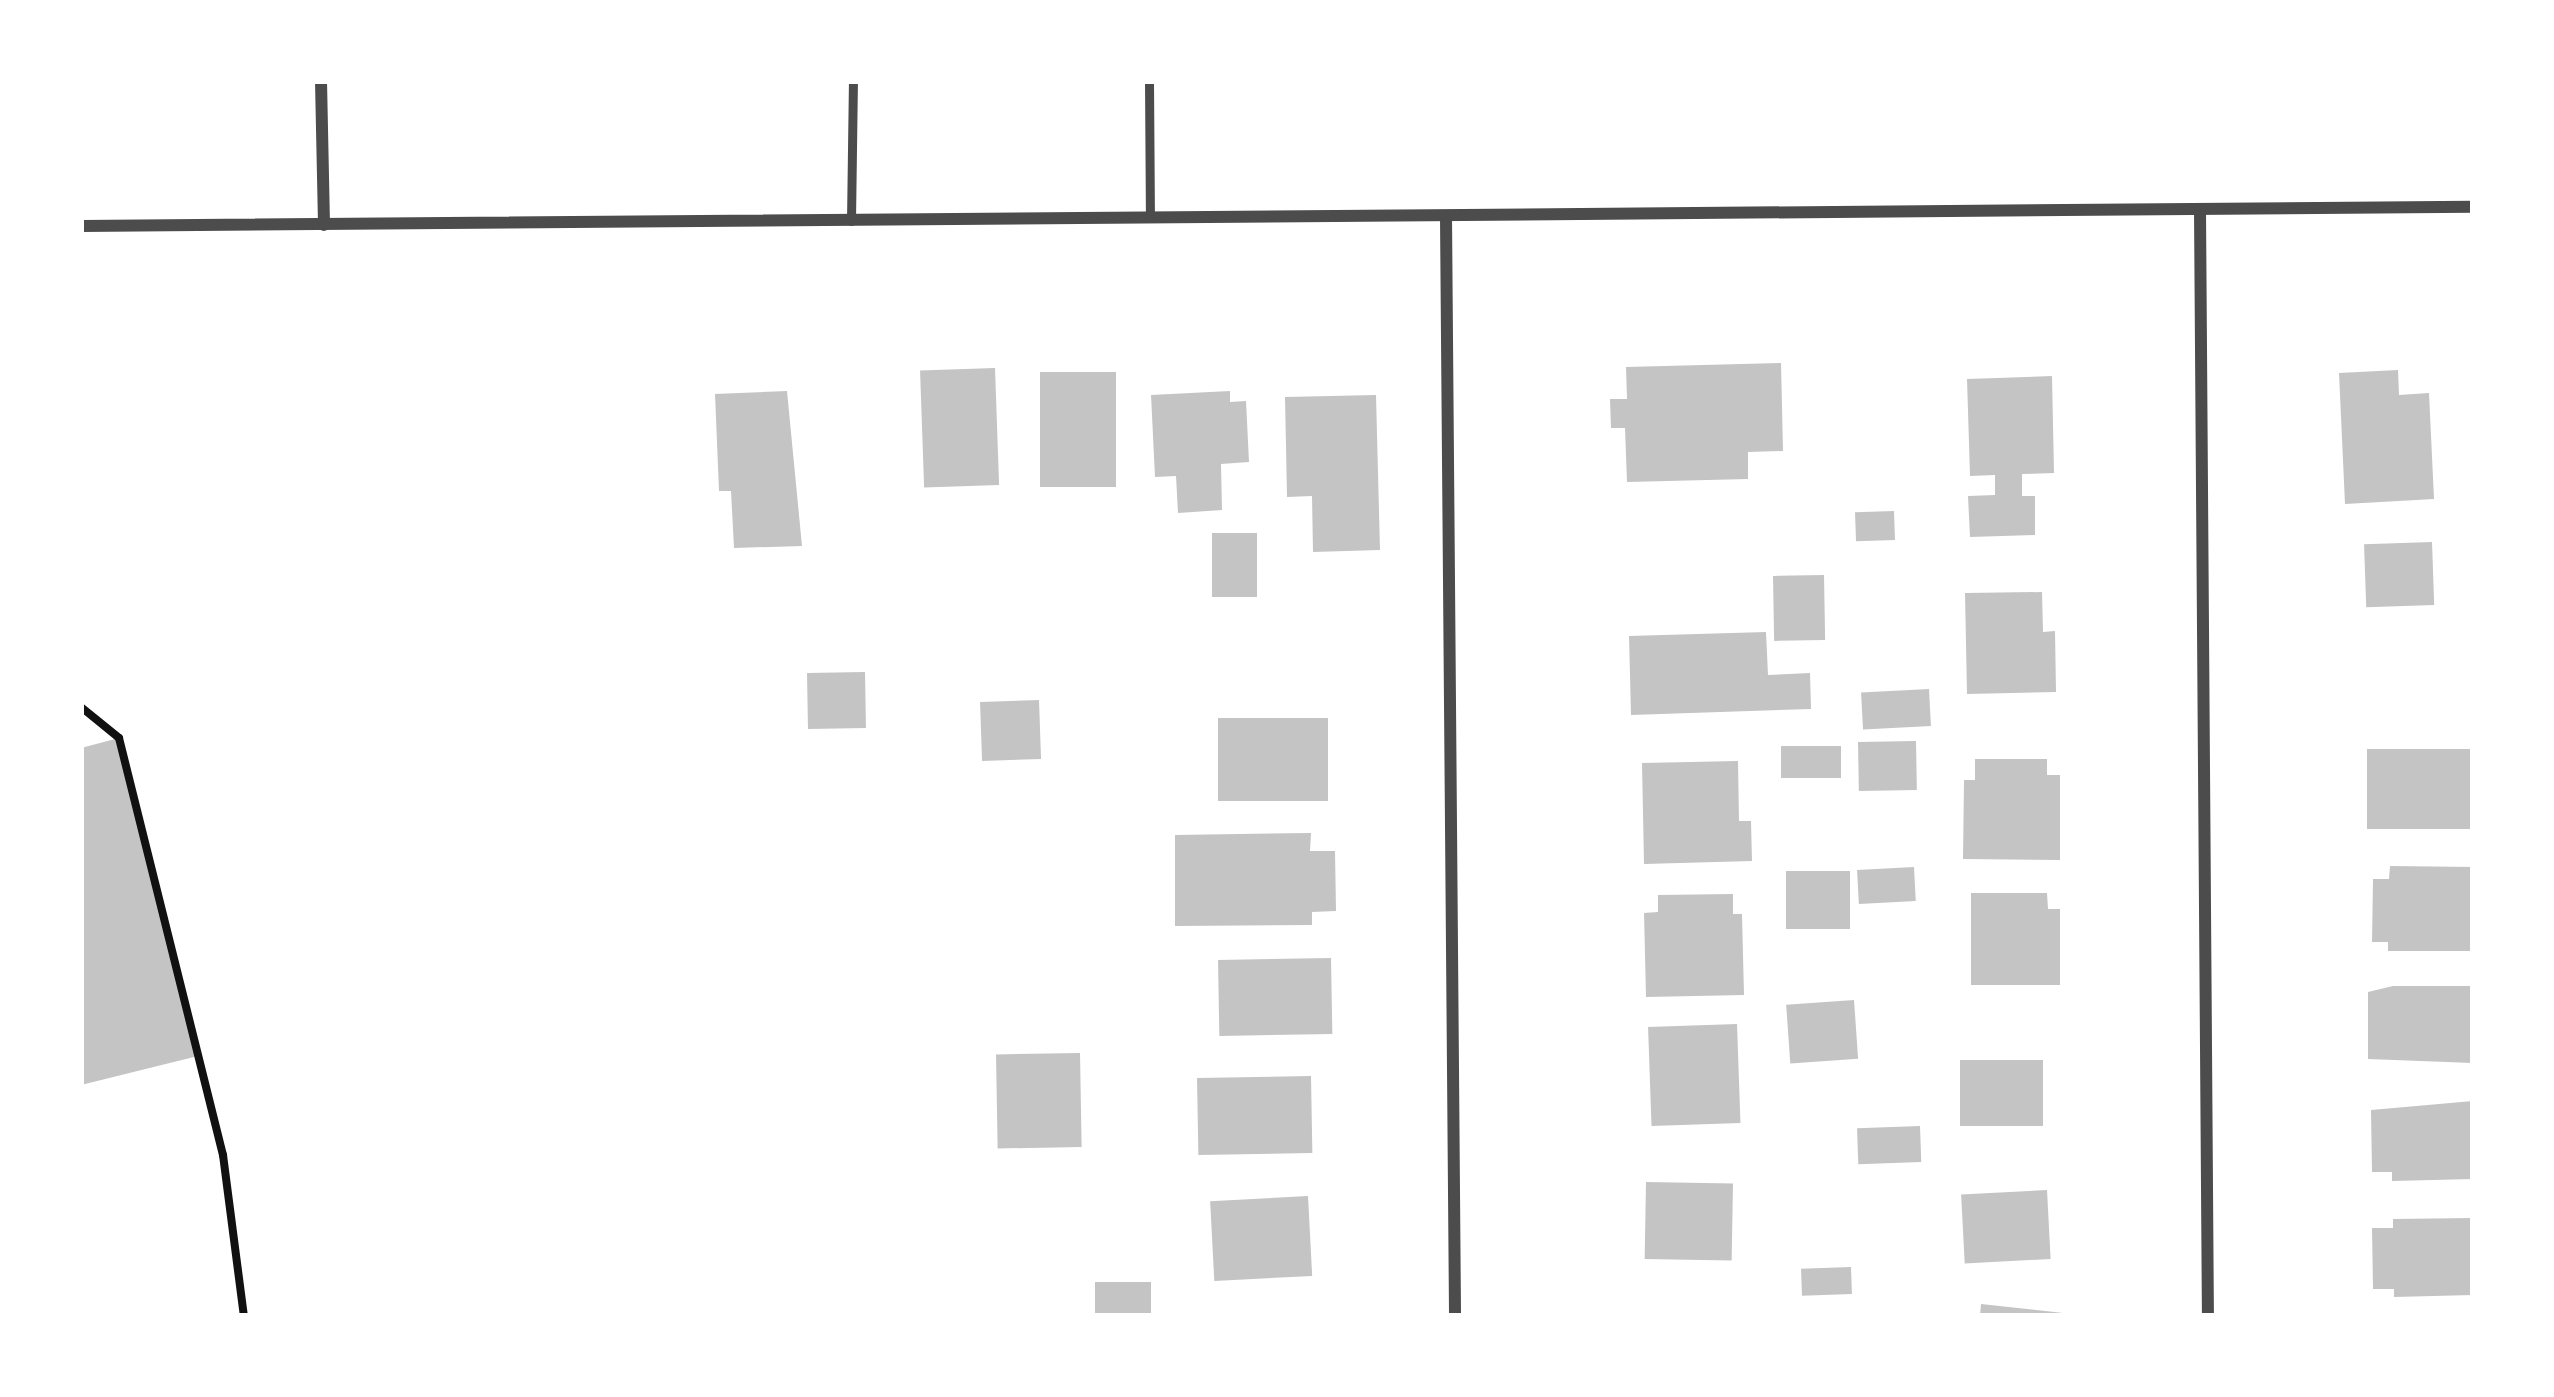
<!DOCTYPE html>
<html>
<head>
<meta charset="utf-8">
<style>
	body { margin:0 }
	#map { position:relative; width:2554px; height:1397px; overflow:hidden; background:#fff; font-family:Lato,sans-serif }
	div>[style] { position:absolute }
	.building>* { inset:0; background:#c4c4c4; transform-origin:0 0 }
	.path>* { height:8px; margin:-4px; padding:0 4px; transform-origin:4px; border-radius:4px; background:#111 }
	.service>* { height:9px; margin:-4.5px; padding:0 4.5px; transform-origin:4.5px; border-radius:4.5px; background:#4c4c4c }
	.minor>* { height:12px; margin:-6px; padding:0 6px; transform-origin:6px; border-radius:6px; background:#4c4c4c }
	span { translate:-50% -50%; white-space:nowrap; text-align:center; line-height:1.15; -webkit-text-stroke:10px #fff; paint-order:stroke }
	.frame { position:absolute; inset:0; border:84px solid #fff; pointer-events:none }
</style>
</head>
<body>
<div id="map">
	<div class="building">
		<div style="clip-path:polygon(1781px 363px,1783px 451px,1748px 452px,1748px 479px,1627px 482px,1625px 428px,1611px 428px,1610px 399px,1627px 399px,1626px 367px)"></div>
		<div style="left:995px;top:368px;width:117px;height:75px;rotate:88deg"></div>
		<div style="clip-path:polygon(2398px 370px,2399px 395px,2429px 393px,2434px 499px,2345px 504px,2339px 373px)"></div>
		<div style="left:1116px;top:372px;width:115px;height:76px;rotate:90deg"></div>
		<div style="clip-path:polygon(2052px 376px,2054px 473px,2022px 474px,2022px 496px,2035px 496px,2035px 535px,1970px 537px,1968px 496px,1995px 495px,1995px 475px,1970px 476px,1967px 379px)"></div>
		<div style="clip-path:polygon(787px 391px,802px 546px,734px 548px,731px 491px,719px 491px,715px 394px)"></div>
		<div style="clip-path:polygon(1230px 391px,1230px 402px,1246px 401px,1249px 462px,1221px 464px,1222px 510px,1178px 513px,1176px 476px,1155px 477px,1151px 395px)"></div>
		<div style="clip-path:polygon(1376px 395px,1380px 550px,1313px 552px,1312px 496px,1287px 497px,1285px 397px)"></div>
		<div style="left:1894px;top:511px;width:29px;height:39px;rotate:88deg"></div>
		<div style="left:1257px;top:533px;width:64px;height:45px;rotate:90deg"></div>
		<div style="left:2432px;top:542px;width:63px;height:68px;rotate:88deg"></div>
		<div style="left:1824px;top:575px;width:65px;height:51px;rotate:89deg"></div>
		<div style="clip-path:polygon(2042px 592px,2043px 632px,2055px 631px,2056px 692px,1967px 694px,1965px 593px)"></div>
		<div style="clip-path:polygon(1766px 632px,1768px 675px,1810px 673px,1811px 709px,1631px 715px,1629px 636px)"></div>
		<div style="left:865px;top:672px;width:56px;height:58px;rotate:89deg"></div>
		<div style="left:1929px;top:689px;width:37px;height:68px;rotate:87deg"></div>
		<div style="left:1039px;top:700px;width:59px;height:59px;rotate:88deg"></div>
		<div style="left:1328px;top:718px;width:83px;height:110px;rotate:90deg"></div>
		<div style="clip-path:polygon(119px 738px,198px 1056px,81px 1085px,81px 748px)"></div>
		<div style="left:1916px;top:741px;width:49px;height:58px;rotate:89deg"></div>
		<div style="left:1781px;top:746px;width:60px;height:32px"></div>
		<div style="left:2473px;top:749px;width:80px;height:106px;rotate:90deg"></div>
		<div style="clip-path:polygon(1975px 759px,2047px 759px,2047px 775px,2060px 775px,2060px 860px,1963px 859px,1964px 780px,1975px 780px)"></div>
		<div style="clip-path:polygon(1738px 761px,1739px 821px,1751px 821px,1752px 861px,1644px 864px,1642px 763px)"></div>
		<div style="clip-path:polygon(1311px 833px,1310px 851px,1335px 851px,1336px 911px,1312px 912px,1312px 925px,1175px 926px,1175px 835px)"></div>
		<div style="clip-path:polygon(2390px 866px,2473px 867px,2473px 951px,2388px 951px,2388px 942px,2372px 942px,2373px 879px,2389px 879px)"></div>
		<div style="left:1914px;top:867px;width:34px;height:57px;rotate:87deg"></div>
		<div style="left:1850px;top:871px;width:58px;height:64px;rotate:90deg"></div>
		<div style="clip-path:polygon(1971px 893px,2047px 893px,2048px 909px,2060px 909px,2060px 985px,1971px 985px)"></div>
		<div style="clip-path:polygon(1733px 894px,1733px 914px,1742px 914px,1744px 995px,1646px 997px,1644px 913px,1658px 912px,1658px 895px)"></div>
		<div style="left:1331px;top:958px;width:76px;height:113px;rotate:89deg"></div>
		<div style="clip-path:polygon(2393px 986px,2473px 986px,2473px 1063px,2368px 1059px,2368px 992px)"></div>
		<div style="left:1854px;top:1000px;width:59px;height:68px;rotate:86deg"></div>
		<div style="left:1737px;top:1024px;width:99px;height:89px;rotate:88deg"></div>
		<div style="left:1080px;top:1053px;width:94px;height:84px;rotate:89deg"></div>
		<div style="left:2043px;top:1060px;width:66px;height:83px;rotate:90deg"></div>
		<div style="left:1311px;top:1076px;width:77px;height:114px;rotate:89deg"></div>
		<div style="clip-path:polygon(2473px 1101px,2473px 1179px,2392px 1181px,2392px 1172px,2372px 1172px,2371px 1110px)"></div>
		<div style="left:1920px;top:1126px;width:36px;height:63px;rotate:88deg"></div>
		<div style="left:1646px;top:1182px;width:87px;height:77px;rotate:1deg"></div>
		<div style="left:2047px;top:1190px;width:69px;height:86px;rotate:87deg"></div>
		<div style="left:1308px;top:1196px;width:80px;height:98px;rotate:87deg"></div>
		<div style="clip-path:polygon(2473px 1218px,2473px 1295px,2394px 1297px,2394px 1289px,2373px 1289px,2372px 1228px,2393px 1228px,2393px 1219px)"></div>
		<div style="left:1851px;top:1267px;width:27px;height:50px;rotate:88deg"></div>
		<div style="left:1095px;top:1282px;width:56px;height:34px"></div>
		<div style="clip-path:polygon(1981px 1304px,2063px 1313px,2063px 1316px,1980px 1316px)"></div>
	</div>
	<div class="path">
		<div style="left:81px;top:707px;width:49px;rotate:39.2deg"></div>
		<div style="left:119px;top:738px;width:430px;rotate:76deg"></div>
		<div style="left:223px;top:1155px;width:162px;rotate:82.6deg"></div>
	</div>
	<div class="service">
		<div style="left:1149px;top:81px;width:136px;rotate:89.6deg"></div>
		<div style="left:851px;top:221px;width:140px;rotate:-89.2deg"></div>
	</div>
	<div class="minor">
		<div style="left:321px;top:81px;width:144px;rotate:88.8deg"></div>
		<div style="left:2200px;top:209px;width:1107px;rotate:89.59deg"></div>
		<div style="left:1446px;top:216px;width:1100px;rotate:89.53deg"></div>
		<div style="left:81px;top:226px;width:2392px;rotate:-0.46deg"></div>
	</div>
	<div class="frame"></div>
</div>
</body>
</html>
